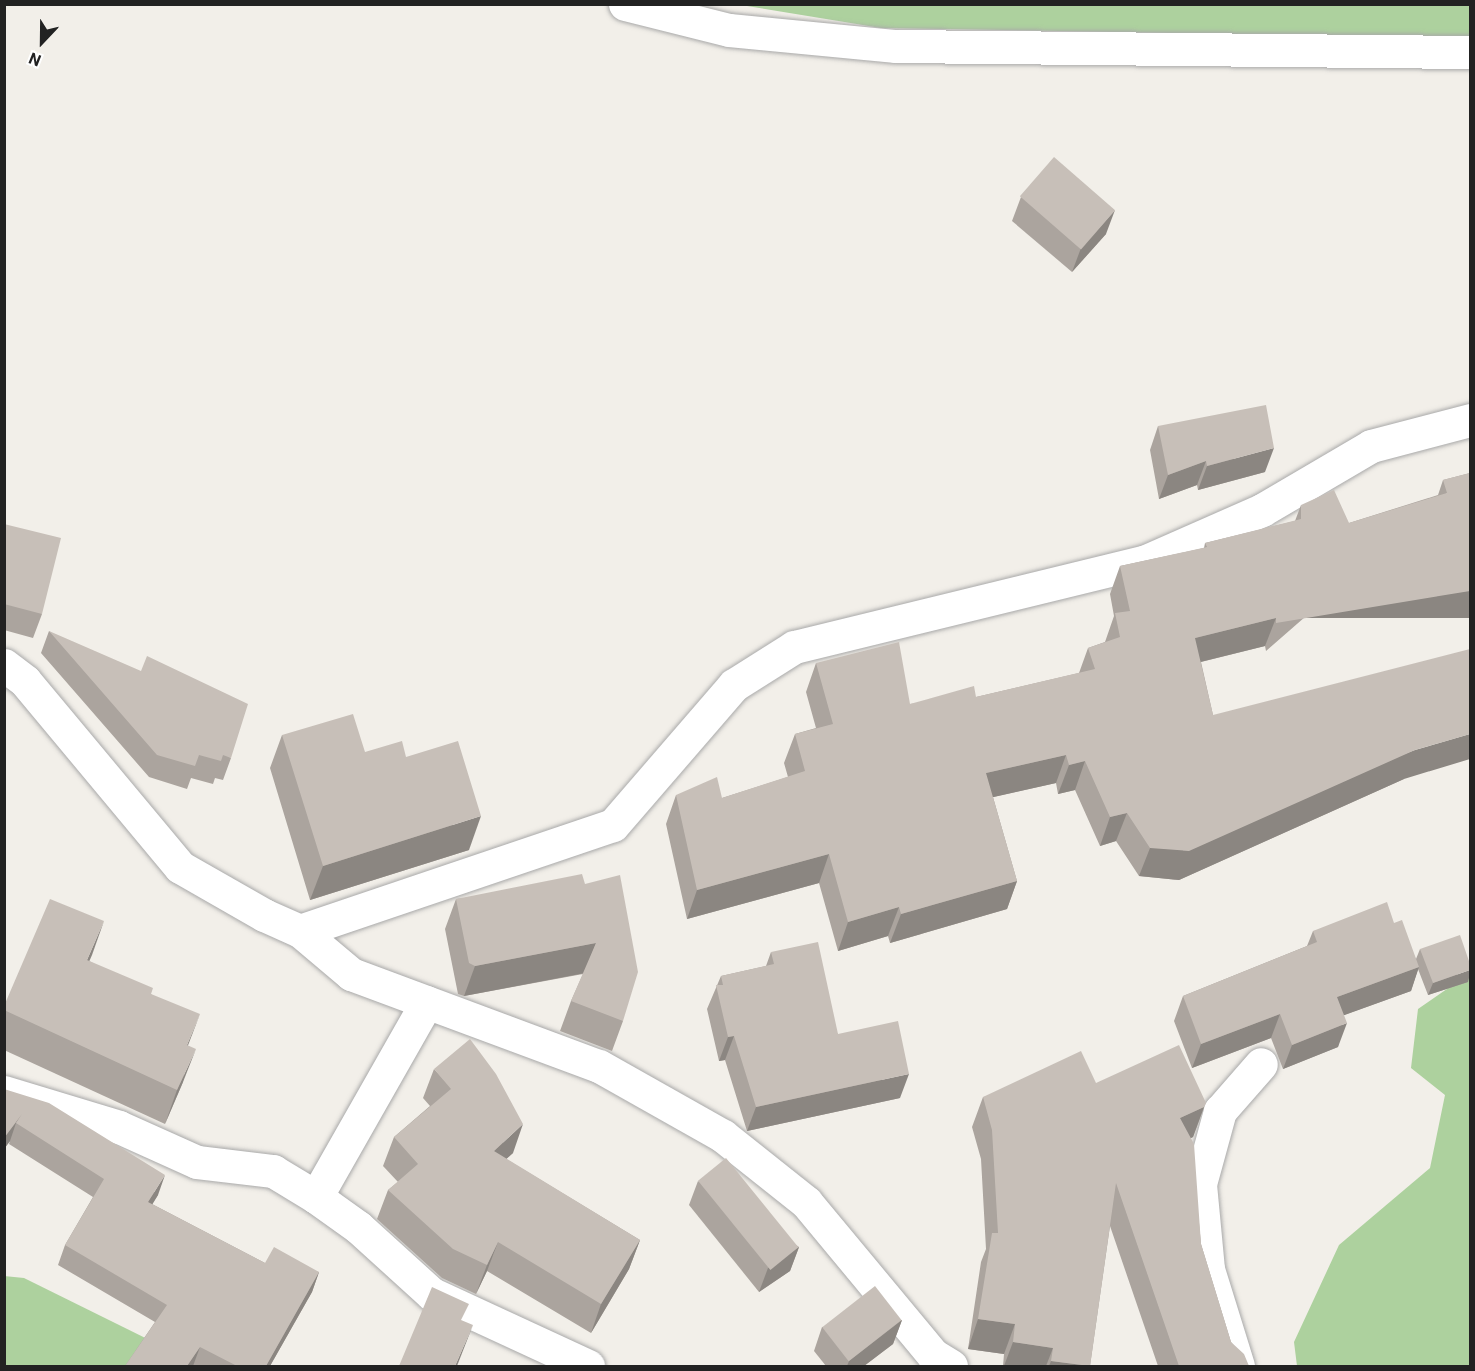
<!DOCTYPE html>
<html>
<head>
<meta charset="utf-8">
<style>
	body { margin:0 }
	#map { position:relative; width:1475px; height:1371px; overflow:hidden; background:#f2efe9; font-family:Roboto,sans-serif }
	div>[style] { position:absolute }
	.forest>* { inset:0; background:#add19e }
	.roads { filter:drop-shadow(0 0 2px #a9a9a9) drop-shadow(0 0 2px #a9a9a9) }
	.minor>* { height:33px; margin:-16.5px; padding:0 16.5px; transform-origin:16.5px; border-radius:16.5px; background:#fff }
	.wall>* { inset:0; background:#aba49e }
	.shaded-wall>* { inset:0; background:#8b8681; transform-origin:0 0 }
	.building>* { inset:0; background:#c7bfb8; transform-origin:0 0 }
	span { translate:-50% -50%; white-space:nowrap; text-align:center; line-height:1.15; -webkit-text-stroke:4.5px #fff; paint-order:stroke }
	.frame { position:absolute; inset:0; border:6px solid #222; pointer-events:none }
	.north { position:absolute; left:12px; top:12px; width:60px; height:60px; -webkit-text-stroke:4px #fff; paint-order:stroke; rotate:202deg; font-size:16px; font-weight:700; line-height:24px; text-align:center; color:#222 }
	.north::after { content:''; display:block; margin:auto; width:21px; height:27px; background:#222; clip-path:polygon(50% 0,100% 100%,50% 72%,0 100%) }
</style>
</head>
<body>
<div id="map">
	<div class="forest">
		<div style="clip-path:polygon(1470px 4px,1470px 38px,881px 28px,741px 5px)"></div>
		<div style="clip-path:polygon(1470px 973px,1470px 1366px,1297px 1366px,1294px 1342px,1339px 1245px,1430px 1168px,1445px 1095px,1411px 1068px,1418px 1009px)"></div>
		<div style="clip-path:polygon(4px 1276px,24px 1278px,202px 1366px,5px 1366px)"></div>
	</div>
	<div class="roads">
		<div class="minor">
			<div style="left:625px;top:4px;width:107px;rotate:14deg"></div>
			<div style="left:729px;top:30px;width:168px;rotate:5.5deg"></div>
			<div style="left:896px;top:46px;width:574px;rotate:0.6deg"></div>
			<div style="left:4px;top:665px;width:26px;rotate:37deg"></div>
			<div style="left:25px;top:681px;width:242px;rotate:50.2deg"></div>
			<div style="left:180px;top:867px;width:97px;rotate:29.7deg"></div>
			<div style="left:264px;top:915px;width:39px;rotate:24deg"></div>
			<div style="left:300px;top:931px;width:67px;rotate:40.1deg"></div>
			<div style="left:351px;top:974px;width:265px;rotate:20.4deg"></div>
			<div style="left:599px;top:1066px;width:142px;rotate:29.4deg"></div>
			<div style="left:723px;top:1136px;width:106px;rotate:38.5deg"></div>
			<div style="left:806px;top:1202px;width:199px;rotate:50.3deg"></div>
			<div style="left:933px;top:1355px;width:21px;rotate:31deg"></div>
			<div style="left:300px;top:931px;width:330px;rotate:-18.7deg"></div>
			<div style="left:613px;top:825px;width:185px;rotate:-49.2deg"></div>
			<div style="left:734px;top:685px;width:71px;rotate:-32.3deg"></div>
			<div style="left:794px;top:647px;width:360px;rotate:-13.7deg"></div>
			<div style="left:1144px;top:562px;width:129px;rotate:-23.8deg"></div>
			<div style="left:1262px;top:510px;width:126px;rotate:-30.4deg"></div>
			<div style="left:1371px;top:446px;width:102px;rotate:-14.7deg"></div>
			<div style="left:4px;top:1092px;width:120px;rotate:16.9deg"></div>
			<div style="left:119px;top:1127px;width:85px;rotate:24.2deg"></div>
			<div style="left:197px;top:1162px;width:77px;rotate:6.8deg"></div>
			<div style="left:273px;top:1171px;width:50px;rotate:31.2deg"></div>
			<div style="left:316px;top:1197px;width:224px;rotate:-60.4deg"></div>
			<div style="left:316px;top:1197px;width:52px;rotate:35.5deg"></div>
			<div style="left:358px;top:1227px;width:100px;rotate:42.2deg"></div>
			<div style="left:432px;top:1294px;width:172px;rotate:24.8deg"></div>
			<div style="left:1238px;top:1366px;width:102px;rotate:-107.2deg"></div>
			<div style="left:1208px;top:1269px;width:85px;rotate:-95.4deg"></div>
			<div style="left:1200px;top:1184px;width:76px;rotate:-74.7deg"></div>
			<div style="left:1220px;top:1111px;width:62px;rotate:-48.9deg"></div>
		</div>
	</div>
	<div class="wall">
		<div style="clip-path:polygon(1021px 197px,1106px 234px,1072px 272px,1012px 221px)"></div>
		<div style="clip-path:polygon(1158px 426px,1265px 472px,1198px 490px,1197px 485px,1159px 499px,1150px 450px)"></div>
		<div style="clip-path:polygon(1470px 473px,1266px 651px,1265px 646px,1201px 662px,1213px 715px,1404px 779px,1179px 880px,1139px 876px,1116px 841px,1100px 846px,1075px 790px,1058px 794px,1056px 783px,993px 797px,1017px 881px,1007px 909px,890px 943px,888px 936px,838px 951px,819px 883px,687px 919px,666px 824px,676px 795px,722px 798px,788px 777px,784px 763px,795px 734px,816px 728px,806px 692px,816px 663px,910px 704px,976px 697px,1079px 673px,1088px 648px,1105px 642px,1114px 616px,1110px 594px,1120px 566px,1204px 548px,1205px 543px,1295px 521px,1301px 505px,1349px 523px,1438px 495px,1443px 480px)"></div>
		<div style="clip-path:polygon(4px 524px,42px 614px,33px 638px,4px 630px)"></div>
		<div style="clip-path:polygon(49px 631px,231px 758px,223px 780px,215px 778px,213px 784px,191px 778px,187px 789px,149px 777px,41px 653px)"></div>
		<div style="clip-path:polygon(282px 735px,365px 752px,406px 757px,469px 850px,310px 900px,270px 768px)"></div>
		<div style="clip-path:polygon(585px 884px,623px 1021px,612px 1051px,560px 1031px,571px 1001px,583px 974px,464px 996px,458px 994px,445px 929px,456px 899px)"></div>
		<div style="clip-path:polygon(1394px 923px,1416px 959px,1420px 949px,1468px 982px,1428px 995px,1418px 969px,1411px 991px,1344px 1015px,1338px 1047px,1283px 1069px,1271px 1038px,1192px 1068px,1174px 1021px,1183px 996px,1307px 946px,1313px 931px)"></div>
		<div style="clip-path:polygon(771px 952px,838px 1034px,900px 1098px,747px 1131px,725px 1060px,719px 1061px,707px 1009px,721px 976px,766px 966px)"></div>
		<div style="clip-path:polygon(89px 961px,151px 994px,188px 1046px,183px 1082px,165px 1124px,4px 1050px,4px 1006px)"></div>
		<div style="clip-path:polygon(434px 1069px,513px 1153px,506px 1159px,640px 1240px,629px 1269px,591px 1333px,487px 1271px,476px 1294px,442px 1278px,377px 1219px,388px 1190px,398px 1182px,383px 1166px,394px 1137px,430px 1106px,423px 1098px)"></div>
		<div style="clip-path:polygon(1096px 1083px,1204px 1107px,1193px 1137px,1191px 1138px,1201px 1244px,1231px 1342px,1249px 1366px,1158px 1366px,1110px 1226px,1090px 1366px,1003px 1366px,1004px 1354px,968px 1349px,981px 1262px,986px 1249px,981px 1159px,972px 1127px,983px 1097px)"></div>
		<div style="clip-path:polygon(4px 1089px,158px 1195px,152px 1204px,265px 1263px,319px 1272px,312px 1292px,270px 1366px,125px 1366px,155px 1322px,58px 1265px,65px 1245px,93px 1197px,9px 1144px,10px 1141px,4px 1149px)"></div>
		<div style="clip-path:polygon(698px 1181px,799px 1247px,790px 1271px,759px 1292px,689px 1205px)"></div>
		<div style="clip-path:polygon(902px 1320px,893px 1344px,864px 1366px,826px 1366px,814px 1351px,822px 1327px)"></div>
	</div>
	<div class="shaded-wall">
		<div style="clip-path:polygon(1115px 210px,1106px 234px,1072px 272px,1081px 248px)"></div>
		<div style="clip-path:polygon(1274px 448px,1265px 472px,1198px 490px,1207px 466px)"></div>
		<div style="clip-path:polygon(1206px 461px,1197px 485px,1159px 499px,1168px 475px)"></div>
		<div style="left:1470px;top:591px;width:27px;height:197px;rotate:90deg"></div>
		<div style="clip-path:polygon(1276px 618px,1265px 646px,1184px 666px,1195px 638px)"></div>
		<div style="clip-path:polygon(1470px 734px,1470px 759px,1404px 779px,1179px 880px,1139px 876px,1150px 848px,1415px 750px)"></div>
		<div style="clip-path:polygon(1066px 755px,1056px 783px,976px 801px,986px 773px)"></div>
		<div style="clip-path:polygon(1085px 761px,1075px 790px,1058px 794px,1069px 765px)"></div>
		<div style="clip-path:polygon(1127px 813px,1116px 841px,1100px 846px,1110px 817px)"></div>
		<div style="clip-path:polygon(481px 816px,469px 850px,310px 900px,323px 866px)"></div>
		<div style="clip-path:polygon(829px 854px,819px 883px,687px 919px,697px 890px)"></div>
		<div style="clip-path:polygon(1017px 881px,1007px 909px,890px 943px,901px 914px)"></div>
		<div style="clip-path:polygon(899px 907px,888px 936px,838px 951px,848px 922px)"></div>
		<div style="clip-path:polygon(104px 921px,92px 955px,75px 994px,87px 960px)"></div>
		<div style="clip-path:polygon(596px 943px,585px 973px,464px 996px,475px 966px)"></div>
		<div style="clip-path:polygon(1419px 967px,1411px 991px,1328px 1021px,1337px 997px)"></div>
		<div style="clip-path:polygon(1470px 970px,1470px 974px,1468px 982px,1428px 995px,1433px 983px)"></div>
		<div style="clip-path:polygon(200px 1014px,187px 1048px,187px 1045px)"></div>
		<div style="clip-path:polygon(1280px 1014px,1271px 1038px,1192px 1068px,1201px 1044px)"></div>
		<div style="clip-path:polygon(1347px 1023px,1338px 1047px,1283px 1069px,1292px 1045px)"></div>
		<div style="clip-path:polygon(734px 1036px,725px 1060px,719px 1061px,728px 1037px)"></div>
		<div style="clip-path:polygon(196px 1049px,183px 1082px,165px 1124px,177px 1090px)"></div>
		<div style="clip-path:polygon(909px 1074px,900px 1098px,747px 1131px,756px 1107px)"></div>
		<div style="clip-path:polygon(1204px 1107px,1193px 1137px,1170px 1148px,1180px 1118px)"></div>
		<div style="clip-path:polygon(22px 1114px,16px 1123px,10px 1141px,4px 1149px,4px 1138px)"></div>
		<div style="clip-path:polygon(523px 1124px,513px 1153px,483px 1180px,494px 1151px)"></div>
		<div style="clip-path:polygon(165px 1175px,158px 1195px,141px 1223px,148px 1202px)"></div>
		<div style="clip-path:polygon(640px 1240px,629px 1269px,591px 1333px,601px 1304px)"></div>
		<div style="clip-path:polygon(498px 1242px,487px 1271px,476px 1294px,487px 1265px)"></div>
		<div style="clip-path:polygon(799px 1247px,790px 1271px,759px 1292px,768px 1268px)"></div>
		<div style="clip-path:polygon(319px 1272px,312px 1292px,270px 1366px,266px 1366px)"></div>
		<div style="clip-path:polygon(978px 1319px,1015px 1324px,1004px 1354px,968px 1349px)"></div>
		<div style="clip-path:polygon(902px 1320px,893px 1344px,864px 1366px,847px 1366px,849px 1361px)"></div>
		<div style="clip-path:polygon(473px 1325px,457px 1366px,455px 1366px)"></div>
		<div style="clip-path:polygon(1013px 1342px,1053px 1348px,1046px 1366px,1004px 1366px)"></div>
		<div style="clip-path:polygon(200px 1347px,193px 1366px,187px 1366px)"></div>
		<div style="clip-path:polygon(1051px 1361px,1090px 1366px,1049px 1366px)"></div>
	</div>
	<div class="building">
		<div style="left:1054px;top:157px;width:81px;height:52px;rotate:41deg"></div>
		<div style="clip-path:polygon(1266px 405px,1274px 448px,1207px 466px,1206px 461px,1168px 475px,1158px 426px)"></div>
		<div style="clip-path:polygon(1470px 473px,1470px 591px,1276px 623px,1276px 618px,1195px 638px,1213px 715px,1470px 649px,1470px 734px,1415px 750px,1189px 851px,1150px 848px,1127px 813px,1110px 817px,1085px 761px,1069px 765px,1066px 755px,986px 773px,1017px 881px,901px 914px,899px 907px,848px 922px,829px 854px,697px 890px,676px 795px,717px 777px,722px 798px,805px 771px,795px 734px,833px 724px,816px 663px,899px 642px,910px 704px,974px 686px,976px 697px,1095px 669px,1088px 648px,1120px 637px,1115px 613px,1130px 611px,1120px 566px,1207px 547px,1205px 543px,1301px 519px,1301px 505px,1334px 490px,1349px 523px,1447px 493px,1443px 480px)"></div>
		<div style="clip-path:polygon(4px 524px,61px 538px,42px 614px,4px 604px)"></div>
		<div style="clip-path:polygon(49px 631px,141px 671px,147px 656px,248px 704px,231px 758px,223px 755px,221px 761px,199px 755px,195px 766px,157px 755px)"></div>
		<div style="clip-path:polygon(353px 714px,365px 752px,402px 741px,406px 757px,458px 741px,481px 816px,323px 866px,282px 735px)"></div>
		<div style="clip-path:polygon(582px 874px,585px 884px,620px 875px,638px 972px,623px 1021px,571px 1001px,596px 943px,475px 966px,469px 963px,456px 899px)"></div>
		<div style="clip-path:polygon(50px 899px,104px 921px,87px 960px,153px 988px,151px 994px,200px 1014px,187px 1045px,196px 1049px,177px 1090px,4px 1010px,4px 1006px)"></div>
		<div style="clip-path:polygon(1387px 902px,1394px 923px,1402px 920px,1419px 967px,1337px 997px,1347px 1023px,1292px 1045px,1280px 1014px,1201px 1044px,1183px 996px,1317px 942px,1313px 931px)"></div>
		<div style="clip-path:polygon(1460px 935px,1470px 964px,1470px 970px,1433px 983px,1420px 949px)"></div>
		<div style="clip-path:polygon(818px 942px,838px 1034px,898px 1021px,909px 1074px,756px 1107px,734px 1036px,728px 1037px,716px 985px,723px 985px,721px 976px,774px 964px,771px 952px)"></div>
		<div style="clip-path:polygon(470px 1039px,496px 1074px,523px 1124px,494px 1151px,640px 1240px,601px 1304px,498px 1242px,487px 1265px,453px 1249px,388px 1190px,418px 1164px,394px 1137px,451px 1089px,434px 1069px)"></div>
		<div style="clip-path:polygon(1179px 1045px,1206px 1103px,1204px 1107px,1180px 1118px,1194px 1144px,1201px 1244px,1231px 1342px,1244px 1354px,1249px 1366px,1179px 1366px,1116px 1183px,1090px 1366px,1051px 1361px,1053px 1348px,1013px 1342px,1015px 1324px,978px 1319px,992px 1233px,998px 1233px,992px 1130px,983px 1097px,1081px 1051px,1096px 1083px)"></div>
		<div style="clip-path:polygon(4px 1089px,49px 1103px,165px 1175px,148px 1202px,265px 1263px,274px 1247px,319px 1272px,266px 1366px,237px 1366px,200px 1347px,187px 1366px,125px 1366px,167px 1305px,65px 1245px,104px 1179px,16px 1123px,22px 1114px,4px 1138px)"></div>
		<div style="left:726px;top:1158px;width:115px;height:36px;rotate:51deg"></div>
		<div style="left:875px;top:1286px;width:43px;height:67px;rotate:52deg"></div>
		<div style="clip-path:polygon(432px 1287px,469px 1304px,461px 1320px,473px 1325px,455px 1366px,399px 1366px)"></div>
	</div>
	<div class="frame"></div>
	<div class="north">N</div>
</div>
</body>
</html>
